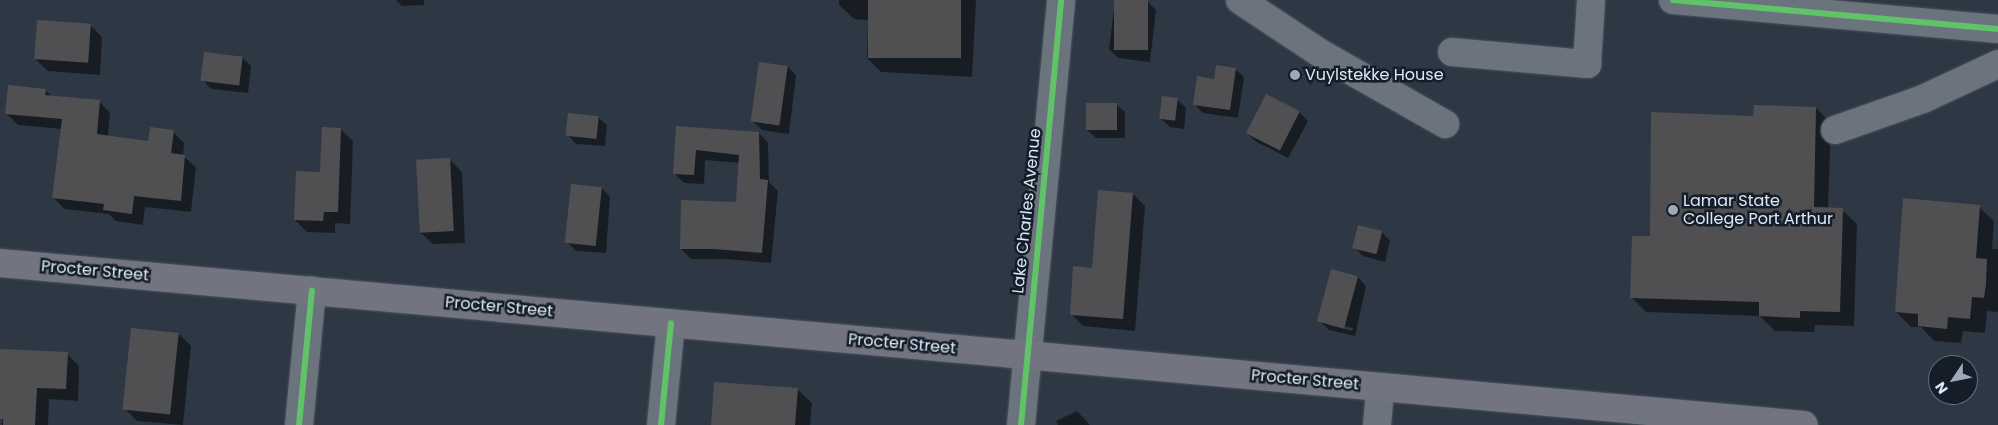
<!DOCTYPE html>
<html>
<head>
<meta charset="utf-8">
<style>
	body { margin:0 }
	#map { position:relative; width:1998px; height:425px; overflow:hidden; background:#2e3844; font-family:Poppins,sans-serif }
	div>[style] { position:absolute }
	.shadow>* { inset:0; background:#0007 }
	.building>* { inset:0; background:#505053; transform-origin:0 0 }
	.roads { filter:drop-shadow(0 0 1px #4b545f) drop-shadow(0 0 1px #4b545f) }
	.minor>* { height:28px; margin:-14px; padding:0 14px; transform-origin:14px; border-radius:14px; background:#6b747d }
	.major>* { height:28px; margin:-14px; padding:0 14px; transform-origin:14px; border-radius:14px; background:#727480 }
	.cycleway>* { height:6px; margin:-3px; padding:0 3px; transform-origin:3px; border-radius:3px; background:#61c268 }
	.dots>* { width:14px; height:14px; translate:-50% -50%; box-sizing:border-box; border:2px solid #151e28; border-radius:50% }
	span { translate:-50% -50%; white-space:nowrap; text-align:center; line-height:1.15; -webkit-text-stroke:5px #151e28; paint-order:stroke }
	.poi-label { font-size:16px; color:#dce8f7 }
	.left { translate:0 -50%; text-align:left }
	.street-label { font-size:16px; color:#dce8f7 }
	.north { position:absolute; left:1928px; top:355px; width:50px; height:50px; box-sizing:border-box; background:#151e28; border:1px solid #656f7b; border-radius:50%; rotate:236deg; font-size:14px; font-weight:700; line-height:20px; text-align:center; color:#dce8f7 }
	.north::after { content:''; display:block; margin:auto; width:18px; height:22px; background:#9faab8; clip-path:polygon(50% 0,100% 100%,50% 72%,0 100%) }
</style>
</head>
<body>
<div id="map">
	<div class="shadow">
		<div style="clip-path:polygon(396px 0,424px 0,424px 5px,402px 6px)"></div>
		<div style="clip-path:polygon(839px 0,976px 0,972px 77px,881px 72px,867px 58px,868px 20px,854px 19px,839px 5px)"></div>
		<div style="clip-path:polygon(1115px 0,1147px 1px,1156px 10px,1150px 62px,1118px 58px,1109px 49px)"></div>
		<div style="clip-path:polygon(90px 25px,102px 37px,100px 75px,48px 71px,35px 59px)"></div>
		<div style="clip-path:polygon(243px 58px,251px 66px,248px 93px,211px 89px,203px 80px)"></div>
		<div style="clip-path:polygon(788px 67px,796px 75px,789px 134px,762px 130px,753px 122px)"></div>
		<div style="clip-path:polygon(1235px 69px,1244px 77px,1238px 118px,1203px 113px,1195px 105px,1215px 80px)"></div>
		<div style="clip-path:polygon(45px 90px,53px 97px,99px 101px,110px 113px,108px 136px,149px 143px,173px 132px,184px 143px,183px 156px,196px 167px,191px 212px,145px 207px,143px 225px,116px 221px,109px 214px,64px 209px,53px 197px,62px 129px,18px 125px,7px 114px)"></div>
		<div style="clip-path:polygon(1177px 99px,1186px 108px,1184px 129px,1170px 127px,1161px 119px)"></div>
		<div style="clip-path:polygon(1116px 104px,1125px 112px,1125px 138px,1096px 138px,1087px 130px)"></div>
		<div style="clip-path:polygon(1816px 108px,1831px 123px,1828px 209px,1842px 210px,1857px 224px,1854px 326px,1815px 325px,1814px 332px,1775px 331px,1760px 316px,1646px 312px,1631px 297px,1651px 238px,1754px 117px)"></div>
		<div style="clip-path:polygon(1299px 112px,1308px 121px,1288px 158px,1255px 141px,1247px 133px)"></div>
		<div style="clip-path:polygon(598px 117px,607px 125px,605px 146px,576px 144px,568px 135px)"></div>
		<div style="clip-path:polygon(677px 128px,759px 133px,768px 143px,769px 182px,778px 191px,771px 263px,725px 259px,691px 259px,681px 249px,737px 203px,740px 163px,705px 160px,704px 184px,684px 183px,674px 173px)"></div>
		<div style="clip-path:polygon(340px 129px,353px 141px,350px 224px,335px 223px,335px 233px,307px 232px,295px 220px,321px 173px)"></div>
		<div style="clip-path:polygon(450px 160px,462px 172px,465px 243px,433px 244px,420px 232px)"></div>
		<div style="clip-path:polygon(602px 188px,610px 197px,606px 253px,576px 251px,567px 242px)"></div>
		<div style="clip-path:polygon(1133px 194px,1145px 206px,1135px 331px,1083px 326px,1071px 314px)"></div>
		<div style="clip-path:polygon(1979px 207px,1994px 221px,1992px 249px,1998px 249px,1998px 312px,1987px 311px,1985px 333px,1963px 331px,1961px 343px,1934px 341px,1921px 327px,1911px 327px,1896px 312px)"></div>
		<div style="clip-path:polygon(1382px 232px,1390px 241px,1385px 262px,1363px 256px,1354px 247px)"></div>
		<div style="clip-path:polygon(evenodd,1358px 277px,1366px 286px,1355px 336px,1329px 330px,1320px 321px,1358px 277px,1329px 323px,1353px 328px,1352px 331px,1329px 325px,1329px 323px)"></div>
		<div style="clip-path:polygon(179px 334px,191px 346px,183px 425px,137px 421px,125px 409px)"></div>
		<div style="clip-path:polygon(0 350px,67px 354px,79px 366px,78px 401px,49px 399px,48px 425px,2px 425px)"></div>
		<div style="clip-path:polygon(797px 389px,812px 403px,810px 425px,712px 425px)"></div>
		<div style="clip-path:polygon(1077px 411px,1090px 425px,1058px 425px,1056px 421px)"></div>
	</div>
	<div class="building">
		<div style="left:868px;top:0;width:93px;height:58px"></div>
		<div style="left:1114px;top:0;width:34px;height:50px"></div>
		<div style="left:37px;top:20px;width:54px;height:39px;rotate:4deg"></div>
		<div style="left:204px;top:52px;width:39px;height:29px;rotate:7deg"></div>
		<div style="left:759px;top:62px;width:29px;height:60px;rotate:8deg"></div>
		<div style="clip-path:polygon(1216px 65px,1236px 68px,1230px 110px,1193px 105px,1197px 76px,1214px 79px)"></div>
		<div style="clip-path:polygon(8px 85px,46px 89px,45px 95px,100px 100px,97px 134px,148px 141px,150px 127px,174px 130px,171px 153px,185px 155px,181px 201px,134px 196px,132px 214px,103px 210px,104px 204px,52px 198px,62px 119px,5px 114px)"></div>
		<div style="left:1266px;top:94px;width:38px;height:44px;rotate:27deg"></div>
		<div style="left:1162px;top:96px;width:16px;height:23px;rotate:7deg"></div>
		<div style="left:1086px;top:103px;width:31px;height:27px"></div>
		<div style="clip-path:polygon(1754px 105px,1816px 107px,1814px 207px,1843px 208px,1840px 312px,1800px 311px,1800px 318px,1759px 316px,1759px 302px,1630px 298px,1632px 236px,1650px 236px,1651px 112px,1753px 116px)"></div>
		<div style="left:568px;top:113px;width:31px;height:23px;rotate:6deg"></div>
		<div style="clip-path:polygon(676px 126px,759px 132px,760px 179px,768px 180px,762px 253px,714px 249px,680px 249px,681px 200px,736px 202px,739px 155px,696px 150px,694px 175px,673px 174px)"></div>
		<div style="clip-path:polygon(322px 127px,341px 128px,338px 212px,324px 212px,323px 221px,294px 220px,296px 171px,320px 172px)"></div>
		<div style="left:450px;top:158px;width:73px;height:34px;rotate:87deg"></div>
		<div style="left:571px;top:184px;width:31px;height:59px;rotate:6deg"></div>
		<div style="clip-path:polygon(1098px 190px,1133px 193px,1123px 319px,1070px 315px,1073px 266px,1092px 268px)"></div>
		<div style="clip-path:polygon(1903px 198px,1980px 205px,1976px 258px,1987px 259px,1986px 284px,1984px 298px,1972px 297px,1970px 319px,1948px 317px,1947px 329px,1918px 326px,1918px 314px,1895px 312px)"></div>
		<div style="left:1358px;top:225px;width:25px;height:24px;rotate:14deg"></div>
		<div style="left:1331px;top:269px;width:28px;height:54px;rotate:15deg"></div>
		<div style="left:131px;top:328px;width:48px;height:82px;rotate:6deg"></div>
		<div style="clip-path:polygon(0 349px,68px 352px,66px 389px,37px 388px,35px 425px,3px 425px,3px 419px,0 419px)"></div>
		<div style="clip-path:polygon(714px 382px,798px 388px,795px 425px,711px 425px)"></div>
	</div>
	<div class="roads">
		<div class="minor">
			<div style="left:1240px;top:0;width:96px;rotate:33.5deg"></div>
			<div style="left:1320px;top:53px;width:144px;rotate:29.6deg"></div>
			<div style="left:1673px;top:0;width:326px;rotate:5.1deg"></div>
			<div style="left:1452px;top:52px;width:136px;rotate:5.1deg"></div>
			<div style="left:1587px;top:64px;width:64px;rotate:-86.4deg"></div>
			<div style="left:1835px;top:130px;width:93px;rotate:-19.4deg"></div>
			<div style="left:1923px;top:99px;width:83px;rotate:-25deg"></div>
			<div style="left:299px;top:425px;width:135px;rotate:-84.5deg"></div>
			<div style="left:661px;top:425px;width:102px;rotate:-84.4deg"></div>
			<div style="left:1021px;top:425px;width:427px;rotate:-84.6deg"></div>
			<div style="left:1377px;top:425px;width:38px;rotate:-85deg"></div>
		</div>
		<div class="major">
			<div style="left:0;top:263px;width:1811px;rotate:5.13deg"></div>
		</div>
	</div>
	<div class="cycleway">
		<div style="left:1673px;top:0;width:326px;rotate:5.1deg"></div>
		<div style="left:299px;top:425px;width:135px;rotate:-84.5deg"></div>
		<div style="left:661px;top:425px;width:102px;rotate:-84.4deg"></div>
		<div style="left:1021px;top:425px;width:427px;rotate:-84.6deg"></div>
	</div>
	<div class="dots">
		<div style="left:1295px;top:75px;background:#9faab8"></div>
		<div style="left:1673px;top:210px;background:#9faab8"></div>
	</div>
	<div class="poi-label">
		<span class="left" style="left:1305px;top:75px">Vuylstekke House</span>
		<span class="left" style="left:1683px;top:210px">Lamar State<br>College Port Arthur</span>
	</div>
	<div class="street-label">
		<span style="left:1027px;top:211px;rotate:-84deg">Lake Charles Avenue</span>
		<span style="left:95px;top:271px;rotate:5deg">Procter Street</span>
		<span style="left:499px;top:307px;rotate:5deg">Procter Street</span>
		<span style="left:902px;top:344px;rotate:5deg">Procter Street</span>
		<span style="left:1305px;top:380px;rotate:5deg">Procter Street</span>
	</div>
	<div class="north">N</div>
</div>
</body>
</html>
